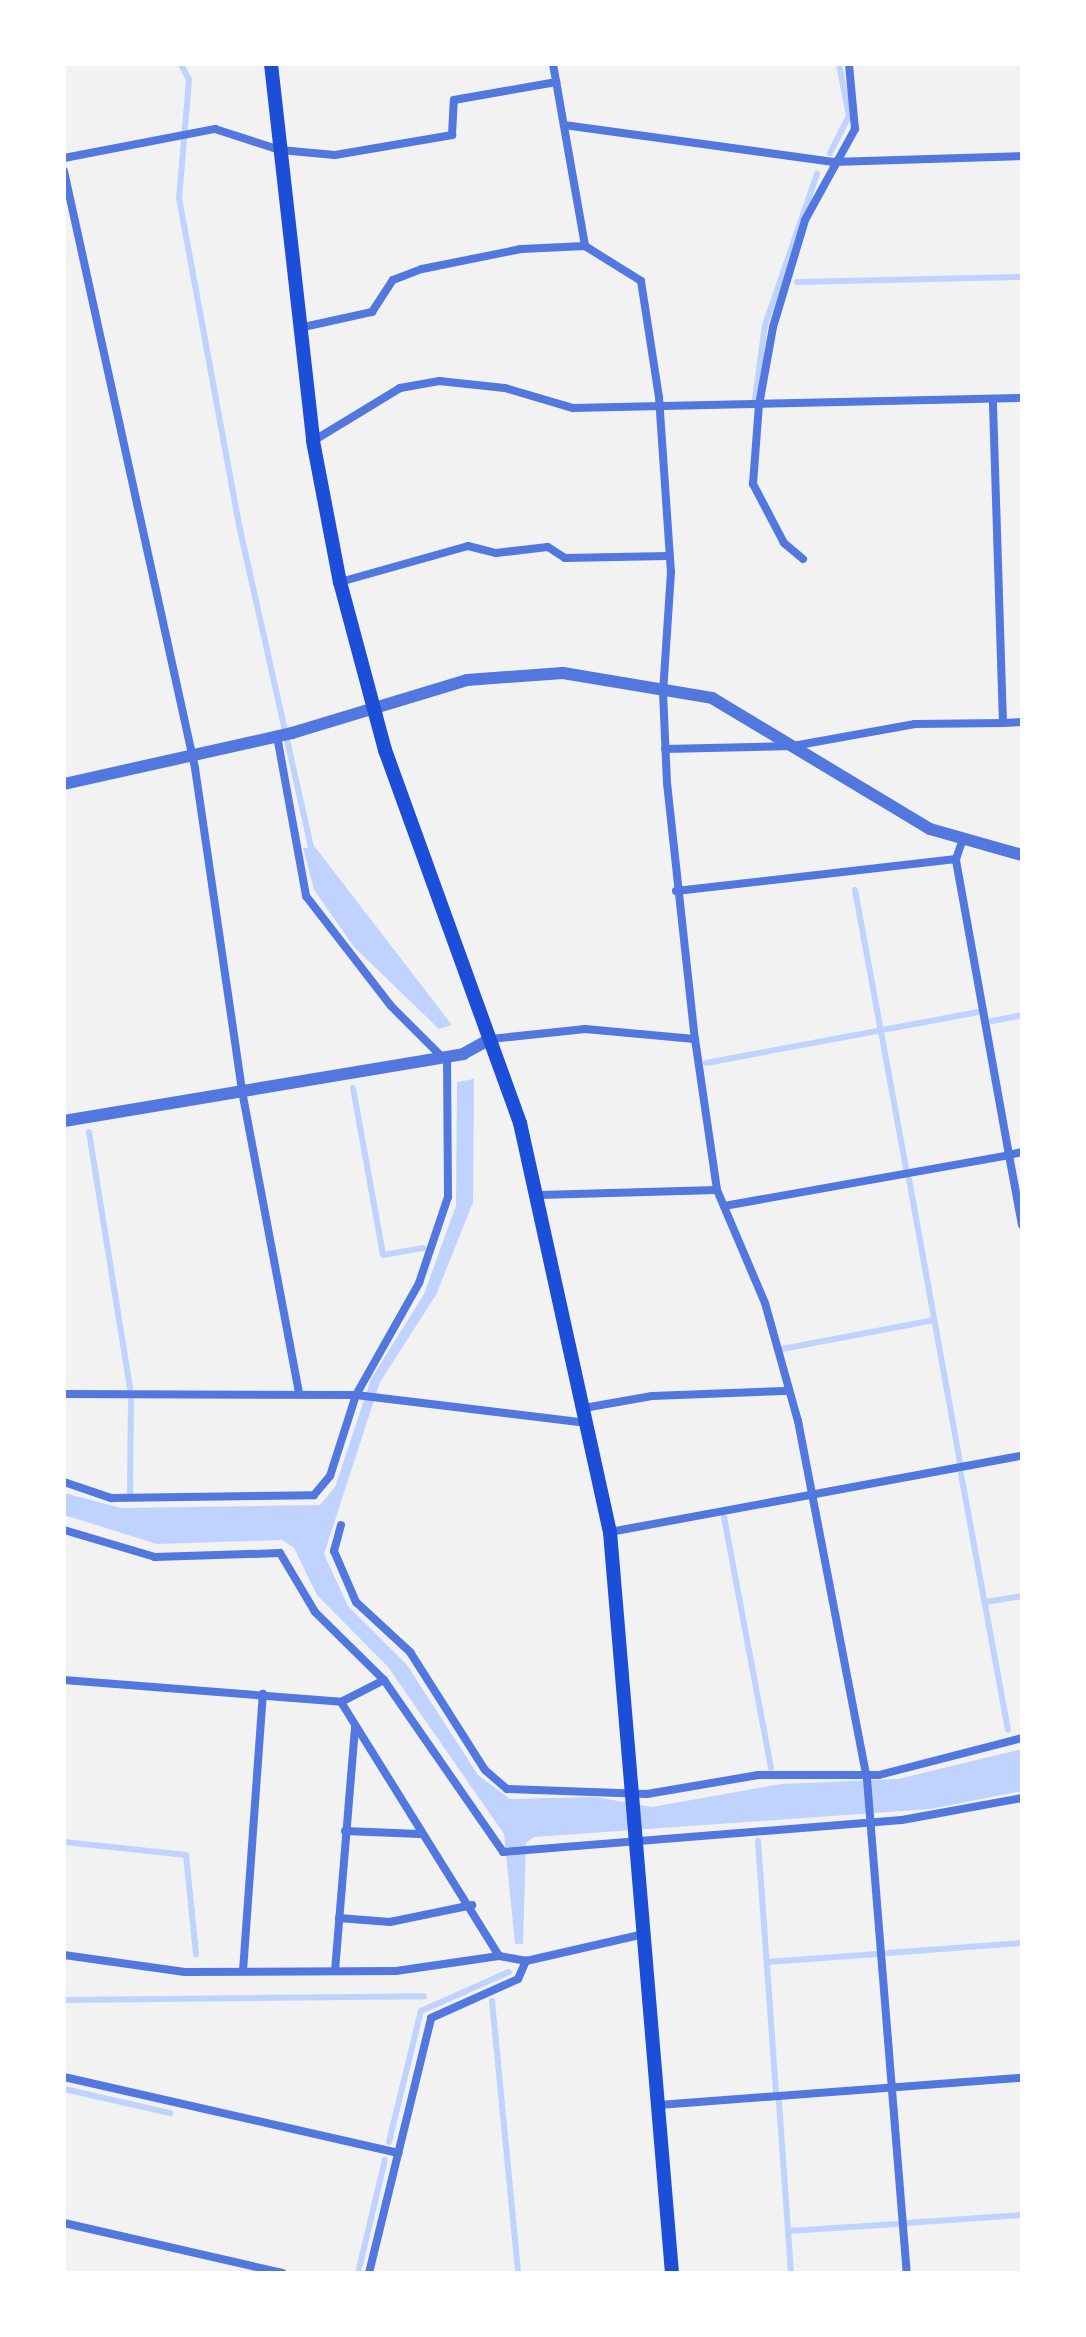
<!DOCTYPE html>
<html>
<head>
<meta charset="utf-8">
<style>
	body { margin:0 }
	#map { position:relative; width:1086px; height:2337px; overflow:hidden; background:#f2f2f2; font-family:Signika,sans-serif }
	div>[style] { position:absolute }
	.water>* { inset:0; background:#bfd3fe }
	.stream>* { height:6px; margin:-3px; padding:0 3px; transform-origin:3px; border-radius:3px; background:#bfd3fe }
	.minor>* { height:8px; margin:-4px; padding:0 4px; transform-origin:4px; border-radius:4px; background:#5277de }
	.tertiary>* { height:12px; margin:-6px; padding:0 6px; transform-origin:6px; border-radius:6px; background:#5277de }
	.secondary>* { height:14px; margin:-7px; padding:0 7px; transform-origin:7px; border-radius:7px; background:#1d4ed8 }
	span { translate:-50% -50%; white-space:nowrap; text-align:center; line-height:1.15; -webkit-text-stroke:8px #fff; paint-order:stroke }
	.frame { position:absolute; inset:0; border:66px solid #fff; pointer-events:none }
</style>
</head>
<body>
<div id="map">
	<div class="water">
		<div style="clip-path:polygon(315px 847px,452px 1025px,439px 1029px,354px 947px,314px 890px,303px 848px)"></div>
		<div style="clip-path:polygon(474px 1079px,473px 1202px,436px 1295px,380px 1382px,324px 1554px,348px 1606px,407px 1665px,478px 1775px,510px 1799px,596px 1797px,652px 1807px,781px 1784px,898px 1779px,1022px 1749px,1022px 1791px,930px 1809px,534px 1837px,526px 1843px,523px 1944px,515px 1944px,504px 1834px,388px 1667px,317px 1595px,294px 1548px,282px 1540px,157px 1544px,64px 1515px,64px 1493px,121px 1508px,320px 1505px,335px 1487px,371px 1379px,424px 1294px,456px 1206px,457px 1082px)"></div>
	</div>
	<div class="stream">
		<div style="left:181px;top:64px;width:18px;rotate:63deg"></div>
		<div style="left:189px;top:80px;width:118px;rotate:94.8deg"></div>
		<div style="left:179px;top:198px;width:332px;rotate:79.6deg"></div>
		<div style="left:239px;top:525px;width:335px;rotate:77.4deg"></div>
		<div style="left:830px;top:153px;width:42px;rotate:-62.8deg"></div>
		<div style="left:849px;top:116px;width:53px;rotate:-100.9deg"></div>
		<div style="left:797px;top:282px;width:225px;rotate:-1.3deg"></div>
		<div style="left:755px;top:399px;width:75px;rotate:-82.3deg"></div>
		<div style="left:765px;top:325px;width:160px;rotate:-71deg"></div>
		<div style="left:855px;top:890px;width:282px;rotate:79.6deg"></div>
		<div style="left:992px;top:1021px;width:31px;rotate:-11deg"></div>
		<div style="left:706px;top:1063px;width:277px;rotate:-10.6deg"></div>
		<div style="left:353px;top:1088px;width:170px;rotate:79.8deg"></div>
		<div style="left:383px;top:1255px;width:41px;rotate:-9.9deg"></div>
		<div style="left:89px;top:1132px;width:259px;rotate:80.9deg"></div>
		<div style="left:909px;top:1179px;width:289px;rotate:79.8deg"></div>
		<div style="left:782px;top:1349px;width:155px;rotate:-10.8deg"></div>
		<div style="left:961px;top:1474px;width:260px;rotate:79.6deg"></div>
		<div style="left:130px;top:1493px;width:95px;rotate:-89.4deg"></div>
		<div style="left:724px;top:1517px;width:255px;rotate:79.4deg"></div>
		<div style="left:985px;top:1602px;width:37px;rotate:-9deg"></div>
		<div style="left:758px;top:1841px;width:251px;rotate:85.9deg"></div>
		<div style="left:64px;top:1842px;width:123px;rotate:6.1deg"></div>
		<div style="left:186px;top:1855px;width:100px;rotate:84.2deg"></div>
		<div style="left:888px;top:1953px;width:134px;rotate:-4.3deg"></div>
		<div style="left:767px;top:1962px;width:110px;rotate:-4.2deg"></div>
		<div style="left:64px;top:2000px;width:360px;rotate:-0.6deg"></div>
		<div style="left:492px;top:2001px;width:273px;rotate:84.5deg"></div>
		<div style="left:64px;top:2089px;width:109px;rotate:12.8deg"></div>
		<div style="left:779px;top:2102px;width:171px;rotate:86deg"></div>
		<div style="left:389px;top:2142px;width:135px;rotate:-76.3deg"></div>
		<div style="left:421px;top:2011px;width:96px;rotate:-23.9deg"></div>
		<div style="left:907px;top:2223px;width:115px;rotate:-4deg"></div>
		<div style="left:788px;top:2231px;width:109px;rotate:-3.7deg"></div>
		<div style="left:358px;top:2273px;width:116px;rotate:-76.6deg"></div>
	</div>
	<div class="minor">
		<div style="left:553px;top:64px;width:185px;rotate:80deg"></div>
		<div style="left:585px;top:246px;width:66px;rotate:32deg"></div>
		<div style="left:641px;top:281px;width:117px;rotate:81.2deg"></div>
		<div style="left:659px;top:397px;width:175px;rotate:86.1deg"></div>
		<div style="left:671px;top:572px;width:120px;rotate:93.8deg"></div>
		<div style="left:663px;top:692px;width:91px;rotate:87.5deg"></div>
		<div style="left:667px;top:783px;width:258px;rotate:83.8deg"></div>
		<div style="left:695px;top:1039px;width:153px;rotate:81.7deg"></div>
		<div style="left:717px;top:1190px;width:123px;rotate:67deg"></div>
		<div style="left:765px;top:1303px;width:123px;rotate:74.4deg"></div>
		<div style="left:798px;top:1421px;width:365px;rotate:79.1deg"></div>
		<div style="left:867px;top:1779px;width:496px;rotate:85.4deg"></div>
		<div style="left:564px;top:125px;width:272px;rotate:7.8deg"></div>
		<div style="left:833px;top:162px;width:189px;rotate:-1.8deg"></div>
		<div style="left:64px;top:158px;width:154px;rotate:-10.9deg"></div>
		<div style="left:215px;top:129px;width:68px;rotate:17.9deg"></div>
		<div style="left:280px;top:150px;width:55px;rotate:5.2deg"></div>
		<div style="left:335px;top:155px;width:119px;rotate:-9.7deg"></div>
		<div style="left:452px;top:135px;width:35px;rotate:-87deg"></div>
		<div style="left:454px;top:100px;width:104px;rotate:-10deg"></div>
		<div style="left:64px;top:171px;width:611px;rotate:77.62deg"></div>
		<div style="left:195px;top:768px;width:326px;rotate:81.7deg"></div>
		<div style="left:242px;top:1091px;width:307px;rotate:79.3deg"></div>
		<div style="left:299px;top:328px;width:75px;rotate:-12.4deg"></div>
		<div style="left:372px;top:312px;width:38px;rotate:-57deg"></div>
		<div style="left:393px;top:280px;width:31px;rotate:-21deg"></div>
		<div style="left:422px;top:269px;width:101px;rotate:-11.4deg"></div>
		<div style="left:521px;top:249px;width:64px;rotate:-2.7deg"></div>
		<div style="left:313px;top:441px;width:102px;rotate:-31.3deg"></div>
		<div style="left:400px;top:388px;width:40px;rotate:-10deg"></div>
		<div style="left:439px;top:381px;width:66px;rotate:6.1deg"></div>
		<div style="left:505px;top:388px;width:71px;rotate:16.4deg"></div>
		<div style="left:573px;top:408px;width:449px;rotate:-1.3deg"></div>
		<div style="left:803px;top:559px;width:25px;rotate:-140deg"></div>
		<div style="left:784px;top:543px;width:67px;rotate:-117.7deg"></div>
		<div style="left:753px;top:484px;width:79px;rotate:-85.7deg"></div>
		<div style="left:759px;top:405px;width:79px;rotate:-79.8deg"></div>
		<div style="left:773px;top:327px;width:112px;rotate:-73.3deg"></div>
		<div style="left:805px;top:220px;width:104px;rotate:-61.2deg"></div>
		<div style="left:855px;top:129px;width:65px;rotate:-95.3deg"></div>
		<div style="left:340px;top:582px;width:133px;rotate:-15.7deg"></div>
		<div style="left:468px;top:546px;width:29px;rotate:14deg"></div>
		<div style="left:496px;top:553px;width:52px;rotate:-6.6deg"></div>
		<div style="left:548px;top:547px;width:20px;rotate:33deg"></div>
		<div style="left:565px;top:558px;width:103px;rotate:-1.1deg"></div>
		<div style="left:1003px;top:723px;width:19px;rotate:-3deg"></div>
		<div style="left:277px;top:736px;width:163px;rotate:79.7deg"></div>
		<div style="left:306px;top:896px;width:139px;rotate:52.3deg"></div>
		<div style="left:391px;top:1006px;width:72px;rotate:45deg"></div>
		<div style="left:665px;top:749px;width:128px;rotate:-1.3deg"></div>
		<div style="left:793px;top:746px;width:124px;rotate:-10.2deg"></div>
		<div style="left:915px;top:724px;width:88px;rotate:-0.7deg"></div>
		<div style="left:1003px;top:723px;width:324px;rotate:-91.8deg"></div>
		<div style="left:676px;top:891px;width:282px;rotate:-6.5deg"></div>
		<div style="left:956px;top:859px;width:18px;rotate:-71deg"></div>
		<div style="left:490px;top:1039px;width:96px;rotate:-6deg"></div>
		<div style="left:585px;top:1029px;width:110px;rotate:5.2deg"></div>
		<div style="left:1022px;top:1152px;width:13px;rotate:167deg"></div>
		<div style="left:1009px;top:1155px;width:71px;rotate:79.5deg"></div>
		<div style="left:539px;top:1195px;width:178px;rotate:-1.6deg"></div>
		<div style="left:724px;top:1206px;width:290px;rotate:-10.1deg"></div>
		<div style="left:1009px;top:1155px;width:301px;rotate:-100.2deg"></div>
		<div style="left:64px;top:1394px;width:292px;rotate:0.2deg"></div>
		<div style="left:356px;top:1395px;width:233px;rotate:6.9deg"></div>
		<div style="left:584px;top:1408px;width:69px;rotate:-10deg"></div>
		<div style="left:652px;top:1396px;width:133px;rotate:-2.2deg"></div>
		<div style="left:64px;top:1482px;width:50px;rotate:18.8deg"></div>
		<div style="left:111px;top:1498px;width:203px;rotate:-0.8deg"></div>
		<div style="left:314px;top:1495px;width:25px;rotate:-50deg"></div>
		<div style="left:330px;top:1476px;width:85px;rotate:-72.2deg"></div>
		<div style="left:356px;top:1395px;width:129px;rotate:-60.6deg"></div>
		<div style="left:419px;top:1283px;width:91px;rotate:-71.4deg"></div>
		<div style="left:448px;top:1197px;width:141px;rotate:-90.4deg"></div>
		<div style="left:341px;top:1525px;width:27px;rotate:105deg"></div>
		<div style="left:334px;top:1551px;width:56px;rotate:66.7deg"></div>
		<div style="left:356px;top:1602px;width:74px;rotate:42.8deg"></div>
		<div style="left:410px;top:1652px;width:140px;rotate:57.6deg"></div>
		<div style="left:485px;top:1770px;width:29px;rotate:41deg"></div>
		<div style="left:507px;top:1789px;width:140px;rotate:2deg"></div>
		<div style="left:647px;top:1794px;width:113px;rotate:-9.7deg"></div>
		<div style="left:758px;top:1775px;width:121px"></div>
		<div style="left:879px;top:1775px;width:148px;rotate:-14.5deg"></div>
		<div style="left:64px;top:1530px;width:95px;rotate:16.5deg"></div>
		<div style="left:155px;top:1557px;width:125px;rotate:-1.8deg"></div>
		<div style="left:280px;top:1553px;width:69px;rotate:59.3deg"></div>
		<div style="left:315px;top:1612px;width:97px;rotate:44.6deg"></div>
		<div style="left:384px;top:1680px;width:48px;rotate:152.9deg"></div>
		<div style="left:610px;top:1532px;width:419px;rotate:-10.5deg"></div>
		<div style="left:64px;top:1680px;width:278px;rotate:4.5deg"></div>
		<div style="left:341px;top:1702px;width:299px;rotate:58.1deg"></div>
		<div style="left:499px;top:1956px;width:27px;rotate:10deg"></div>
		<div style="left:526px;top:1961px;width:121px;rotate:-12.9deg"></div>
		<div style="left:384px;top:1680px;width:209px;rotate:55.3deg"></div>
		<div style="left:503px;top:1852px;width:400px;rotate:-4.6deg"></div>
		<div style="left:902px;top:1820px;width:122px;rotate:-10.4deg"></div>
		<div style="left:345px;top:1831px;width:75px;rotate:2.3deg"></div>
		<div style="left:339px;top:1918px;width:51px;rotate:4.5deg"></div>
		<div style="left:390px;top:1922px;width:84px;rotate:-11.7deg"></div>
		<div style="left:64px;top:1955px;width:122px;rotate:8deg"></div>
		<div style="left:185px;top:1972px;width:211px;rotate:-0.3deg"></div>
		<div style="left:396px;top:1971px;width:104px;rotate:-8.3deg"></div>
		<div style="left:243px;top:1971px;width:278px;rotate:-85.9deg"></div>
		<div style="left:335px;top:1971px;width:246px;rotate:-85.3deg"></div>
		<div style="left:64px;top:2077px;width:343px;rotate:12.8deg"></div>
		<div style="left:659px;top:2105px;width:364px;rotate:-4.3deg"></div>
		<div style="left:64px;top:2223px;width:224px;rotate:12.9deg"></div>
		<div style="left:369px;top:2273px;width:262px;rotate:-76.3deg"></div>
		<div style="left:431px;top:2018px;width:95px;rotate:-24.1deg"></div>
		<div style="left:518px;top:1979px;width:20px;rotate:-66deg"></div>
	</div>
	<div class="tertiary">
		<div style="left:64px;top:784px;width:234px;rotate:-12.6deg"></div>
		<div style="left:292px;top:733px;width:183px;rotate:-16.8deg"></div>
		<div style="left:467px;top:680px;width:96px;rotate:-4.2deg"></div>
		<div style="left:563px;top:673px;width:151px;rotate:9.5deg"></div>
		<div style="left:712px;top:698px;width:254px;rotate:31deg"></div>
		<div style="left:930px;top:829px;width:96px;rotate:15.8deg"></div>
		<div style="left:64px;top:1121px;width:405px;rotate:-9.5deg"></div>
		<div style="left:463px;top:1054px;width:31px;rotate:-29deg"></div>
	</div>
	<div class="secondary">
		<div style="left:271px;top:64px;width:379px;rotate:83.6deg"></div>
		<div style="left:313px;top:441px;width:144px;rotate:79.2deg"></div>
		<div style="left:340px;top:582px;width:174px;rotate:75deg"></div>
		<div style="left:385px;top:750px;width:397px;rotate:70.1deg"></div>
		<div style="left:520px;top:1123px;width:419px;rotate:77.6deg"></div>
		<div style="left:610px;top:1532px;width:744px;rotate:85.22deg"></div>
	</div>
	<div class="frame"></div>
</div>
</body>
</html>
